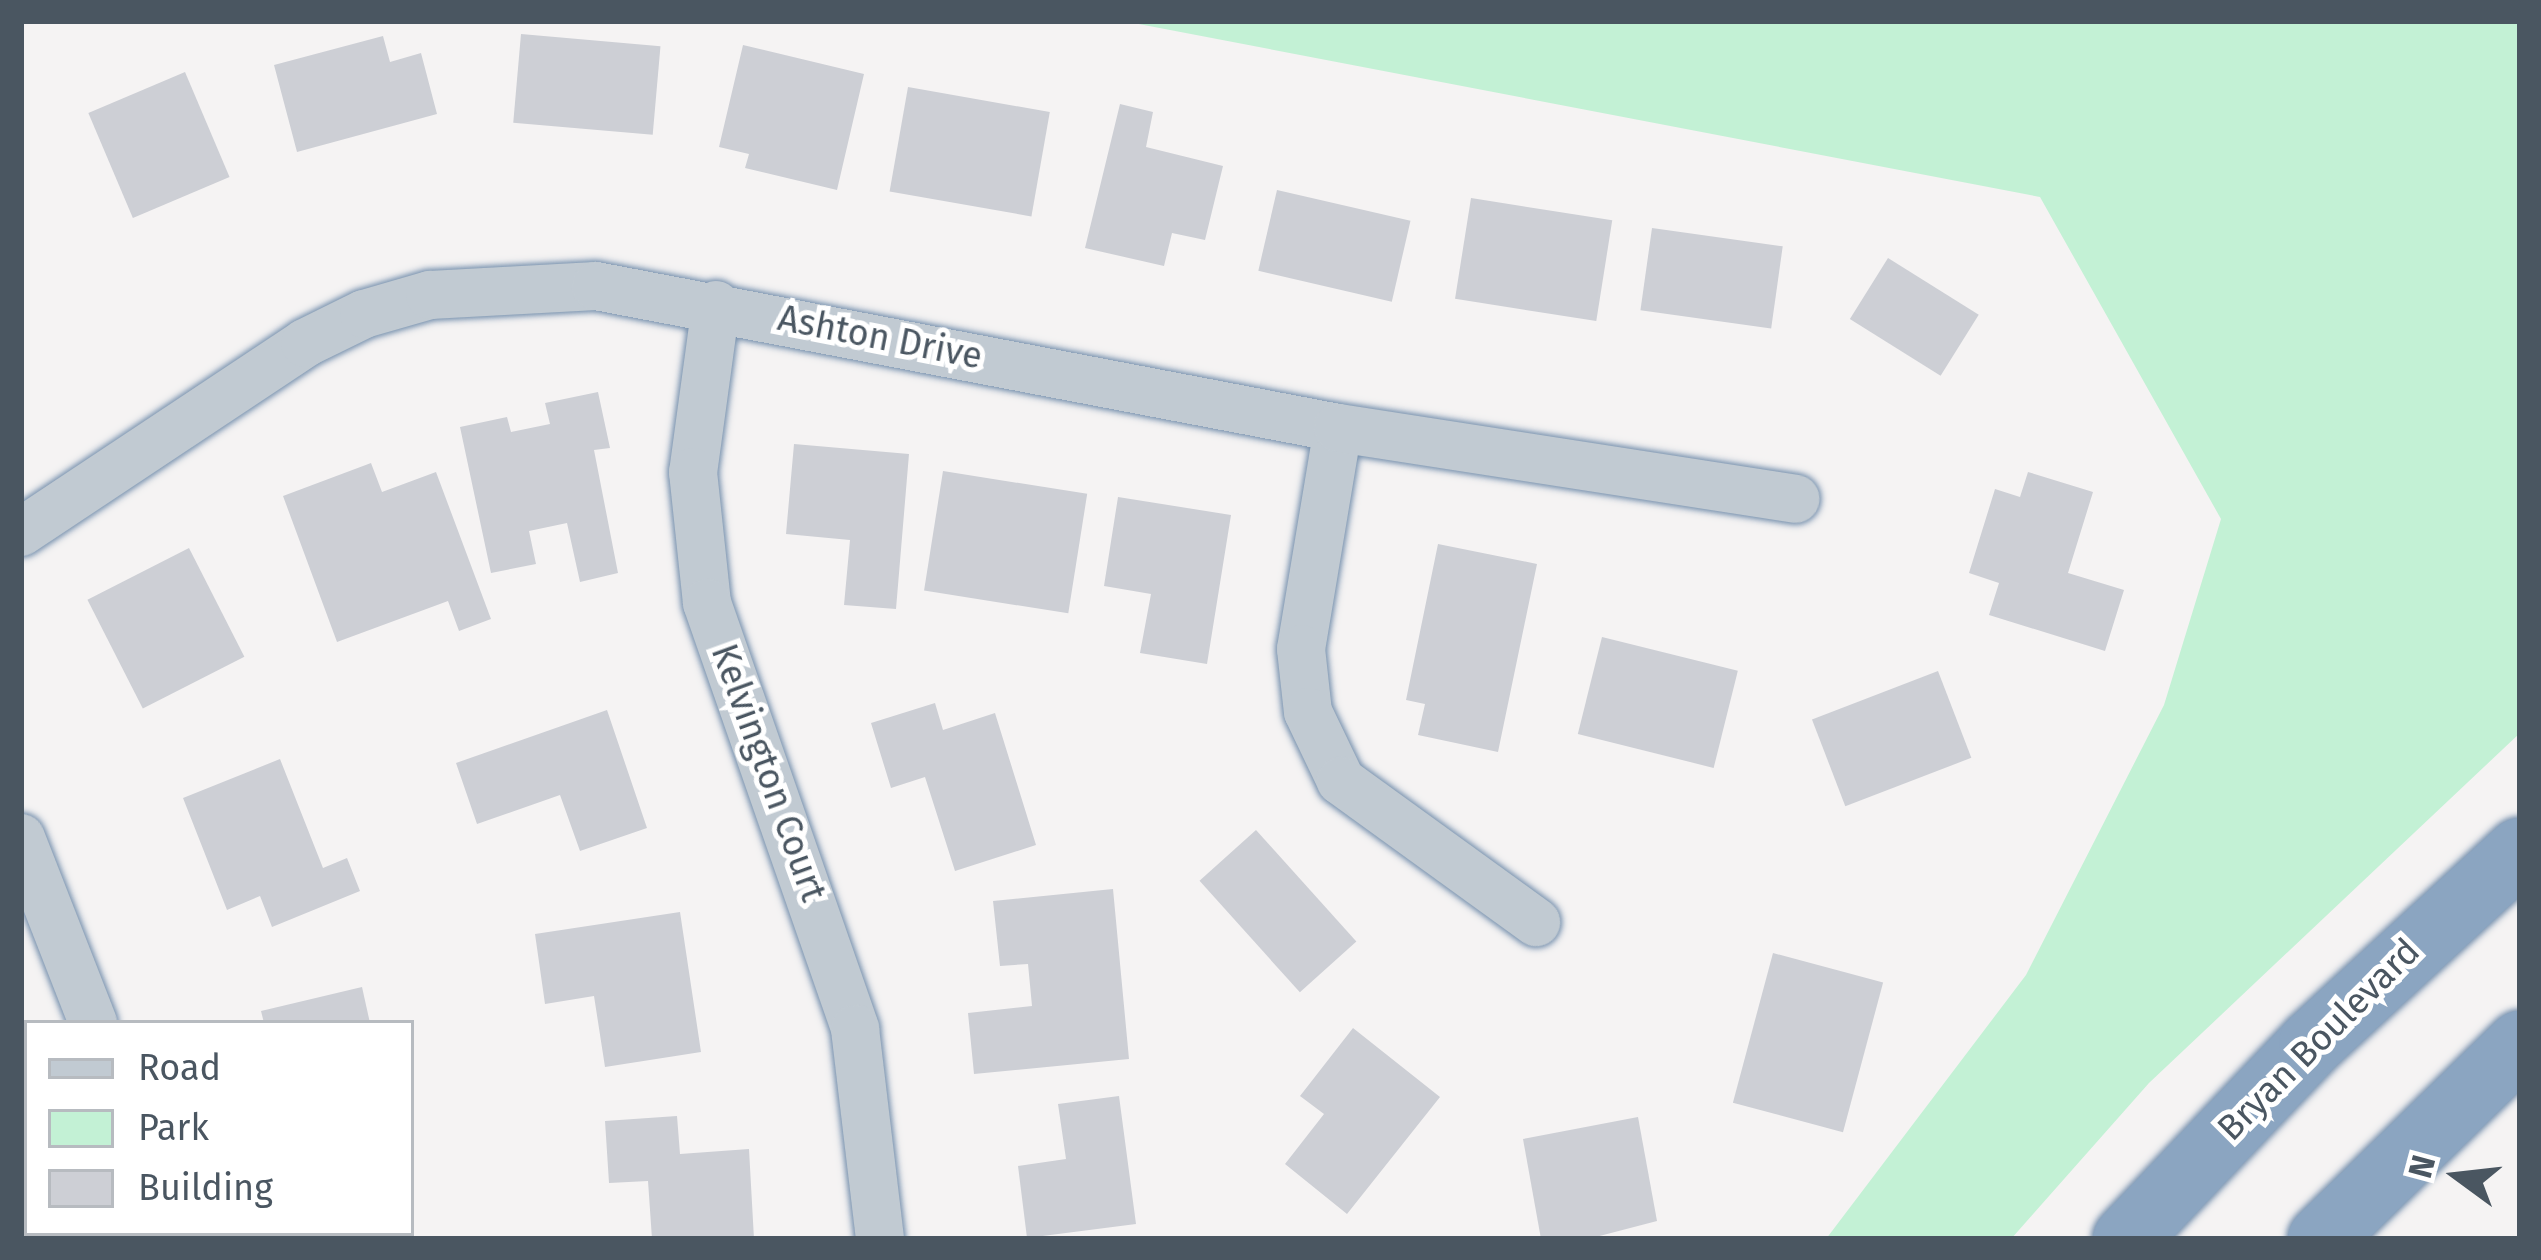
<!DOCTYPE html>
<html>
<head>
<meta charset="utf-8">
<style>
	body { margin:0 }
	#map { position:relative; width:2541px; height:1260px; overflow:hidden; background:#f5f3f3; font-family:"Fira Sans",sans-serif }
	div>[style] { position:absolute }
	.green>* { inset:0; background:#c3f1d5 }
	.building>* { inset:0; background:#cdcfd5; transform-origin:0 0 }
	.roads { filter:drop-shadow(0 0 3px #7690ad) drop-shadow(0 0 3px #7690ad) }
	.minor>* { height:48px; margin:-24px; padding:0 24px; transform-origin:24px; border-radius:24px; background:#c1cad2 }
	.highway>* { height:66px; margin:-33px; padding:0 33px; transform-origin:33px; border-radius:33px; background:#8ba5c1 }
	span { translate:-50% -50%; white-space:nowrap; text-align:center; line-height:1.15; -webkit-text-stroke:10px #fff; paint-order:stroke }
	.street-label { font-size:36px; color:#4a5661 }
	.frame { position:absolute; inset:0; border:24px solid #4a5661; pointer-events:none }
	.legend { position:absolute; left:24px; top:1020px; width:390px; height:216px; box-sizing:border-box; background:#fff; border:3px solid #b7bbc0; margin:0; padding:15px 21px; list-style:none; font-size:36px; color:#4a5661 }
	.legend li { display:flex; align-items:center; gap:24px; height:60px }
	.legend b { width:60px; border:3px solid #b7bbc0 }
	.north { position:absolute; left:2397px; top:1116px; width:120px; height:120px; -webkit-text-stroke:9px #fff; paint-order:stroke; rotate:285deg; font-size:33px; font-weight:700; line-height:48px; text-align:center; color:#4a5661 }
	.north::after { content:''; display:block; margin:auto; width:42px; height:54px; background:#4a5661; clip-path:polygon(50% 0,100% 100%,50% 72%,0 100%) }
</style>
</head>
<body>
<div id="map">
	<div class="green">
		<div style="clip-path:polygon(1123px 21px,2520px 21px,2520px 733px,2149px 1083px,2011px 1239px,1826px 1239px,2026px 975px,2164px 705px,2221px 519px,2040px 197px)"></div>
	</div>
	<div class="building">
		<div style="left:521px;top:34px;width:140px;height:89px;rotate:5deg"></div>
		<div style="clip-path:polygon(383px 36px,390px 62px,421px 53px,437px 114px,297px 152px,274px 65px)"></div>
		<div style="clip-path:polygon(743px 45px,864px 74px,837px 190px,745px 168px,749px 154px,719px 147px)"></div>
		<div style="left:185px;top:72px;width:114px;height:105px;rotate:67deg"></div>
		<div style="left:908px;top:87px;width:144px;height:106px;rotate:10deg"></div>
		<div style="clip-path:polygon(1120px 104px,1153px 112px,1146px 147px,1223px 166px,1205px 240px,1172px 233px,1164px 266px,1085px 248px)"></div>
		<div style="left:1277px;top:190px;width:137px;height:83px;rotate:13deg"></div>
		<div style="left:1471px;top:198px;width:143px;height:102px;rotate:9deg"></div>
		<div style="left:1652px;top:228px;width:132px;height:83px;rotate:8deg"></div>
		<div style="left:1888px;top:258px;width:107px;height:72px;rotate:32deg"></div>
		<div style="clip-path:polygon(598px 392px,610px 448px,594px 450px,618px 573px,580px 582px,567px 523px,529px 531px,536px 564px,491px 573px,460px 427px,507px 417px,511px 432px,550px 424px,545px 403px)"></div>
		<div style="clip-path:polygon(794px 444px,909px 454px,896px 609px,844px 605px,850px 540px,786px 534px)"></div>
		<div style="clip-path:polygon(371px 463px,382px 492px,436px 472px,491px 619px,459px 631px,448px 601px,337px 642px,283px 496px)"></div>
		<div style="left:943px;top:471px;width:146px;height:121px;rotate:9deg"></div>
		<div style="clip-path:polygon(2028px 472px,2093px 492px,2068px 573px,2124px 590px,2105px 651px,1989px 615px,1999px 583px,1969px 573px,1995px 489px,2020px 497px)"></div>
		<div style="clip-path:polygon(1118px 497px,1231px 515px,1207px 664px,1140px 653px,1151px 594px,1104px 586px)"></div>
		<div style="clip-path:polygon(1438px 544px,1537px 564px,1498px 752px,1418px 735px,1425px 704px,1406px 700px)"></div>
		<div style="left:189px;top:548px;width:122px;height:114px;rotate:63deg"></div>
		<div style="left:1602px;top:637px;width:140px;height:100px;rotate:14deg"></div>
		<div style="left:1938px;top:671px;width:93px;height:135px;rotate:69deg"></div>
		<div style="clip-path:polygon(935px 703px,943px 730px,995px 713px,1036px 845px,955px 871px,925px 777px,891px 788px,871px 723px)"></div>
		<div style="clip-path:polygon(607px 710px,647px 828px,580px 851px,560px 795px,477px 824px,456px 763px)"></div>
		<div style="clip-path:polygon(280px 759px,323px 868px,347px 858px,360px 891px,272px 927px,260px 896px,227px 910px,183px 798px)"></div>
		<div style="left:1256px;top:830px;width:150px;height:76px;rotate:48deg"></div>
		<div style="clip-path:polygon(1113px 889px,1129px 1059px,974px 1074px,968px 1013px,1032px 1006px,1028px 964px,1000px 966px,993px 901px)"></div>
		<div style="clip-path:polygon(680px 912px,701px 1052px,605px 1067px,594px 996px,545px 1004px,535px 934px)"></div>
		<div style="left:1773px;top:953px;width:114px;height:155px;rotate:15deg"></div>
		<div style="clip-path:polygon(362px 987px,370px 1023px,264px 1023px,261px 1011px)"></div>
		<div style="clip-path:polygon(1353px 1028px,1440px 1097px,1347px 1214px,1285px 1164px,1324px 1114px,1300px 1096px)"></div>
		<div style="clip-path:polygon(1119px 1096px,1136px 1224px,1027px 1238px,1018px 1166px,1066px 1159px,1058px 1104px)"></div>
		<div style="clip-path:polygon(677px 1116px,680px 1154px,749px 1149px,754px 1239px,652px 1239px,648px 1181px,609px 1183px,605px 1121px)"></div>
		<div style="clip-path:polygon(1638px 1117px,1657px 1221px,1588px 1239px,1541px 1239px,1523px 1139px)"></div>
	</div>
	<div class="roads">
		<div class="minor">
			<div style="left:716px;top:305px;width:169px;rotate:97.8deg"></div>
			<div style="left:693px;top:472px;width:132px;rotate:83.9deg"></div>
			<div style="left:707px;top:603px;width:451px;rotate:70.8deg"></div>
			<div style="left:855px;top:1029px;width:211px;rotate:83.2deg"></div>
			<div style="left:1338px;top:428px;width:224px;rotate:99.5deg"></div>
			<div style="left:1301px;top:649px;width:63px;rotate:83.7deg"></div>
			<div style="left:1308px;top:712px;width:76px;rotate:64.4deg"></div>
			<div style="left:1341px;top:781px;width:241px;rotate:35.9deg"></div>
			<div style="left:21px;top:532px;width:341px;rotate:-33.6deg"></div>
			<div style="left:305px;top:343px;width:66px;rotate:-26.2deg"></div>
			<div style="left:364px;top:314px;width:69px;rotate:-16.1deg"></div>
			<div style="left:430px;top:295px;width:166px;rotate:-3.1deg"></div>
			<div style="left:596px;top:286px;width:755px;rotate:10.83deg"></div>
			<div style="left:1338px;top:428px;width:463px;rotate:8.8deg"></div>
			<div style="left:21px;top:838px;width:199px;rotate:68.7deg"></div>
			<div style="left:148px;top:1233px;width:6px;rotate:81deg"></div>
		</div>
		<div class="highway">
			<div style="left:2126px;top:1239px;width:270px;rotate:-46.5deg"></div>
			<div style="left:2312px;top:1043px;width:283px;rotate:-42.7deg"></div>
			<div style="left:2321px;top:1239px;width:279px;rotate:-44.4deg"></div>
		</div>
	</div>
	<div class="street-label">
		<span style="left:880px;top:338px;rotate:11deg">Ashton Drive</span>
		<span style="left:768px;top:773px;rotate:70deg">Kelvington Court</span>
		<span style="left:2319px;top:1040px;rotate:-45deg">Bryan Boulevard</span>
	</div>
	<div class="frame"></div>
	<ul class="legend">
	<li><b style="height:15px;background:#c1cad2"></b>Road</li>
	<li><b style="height:33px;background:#c3f1d5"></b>Park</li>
	<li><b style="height:33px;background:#cdcfd5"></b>Building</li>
	</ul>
	<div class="north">N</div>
</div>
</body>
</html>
